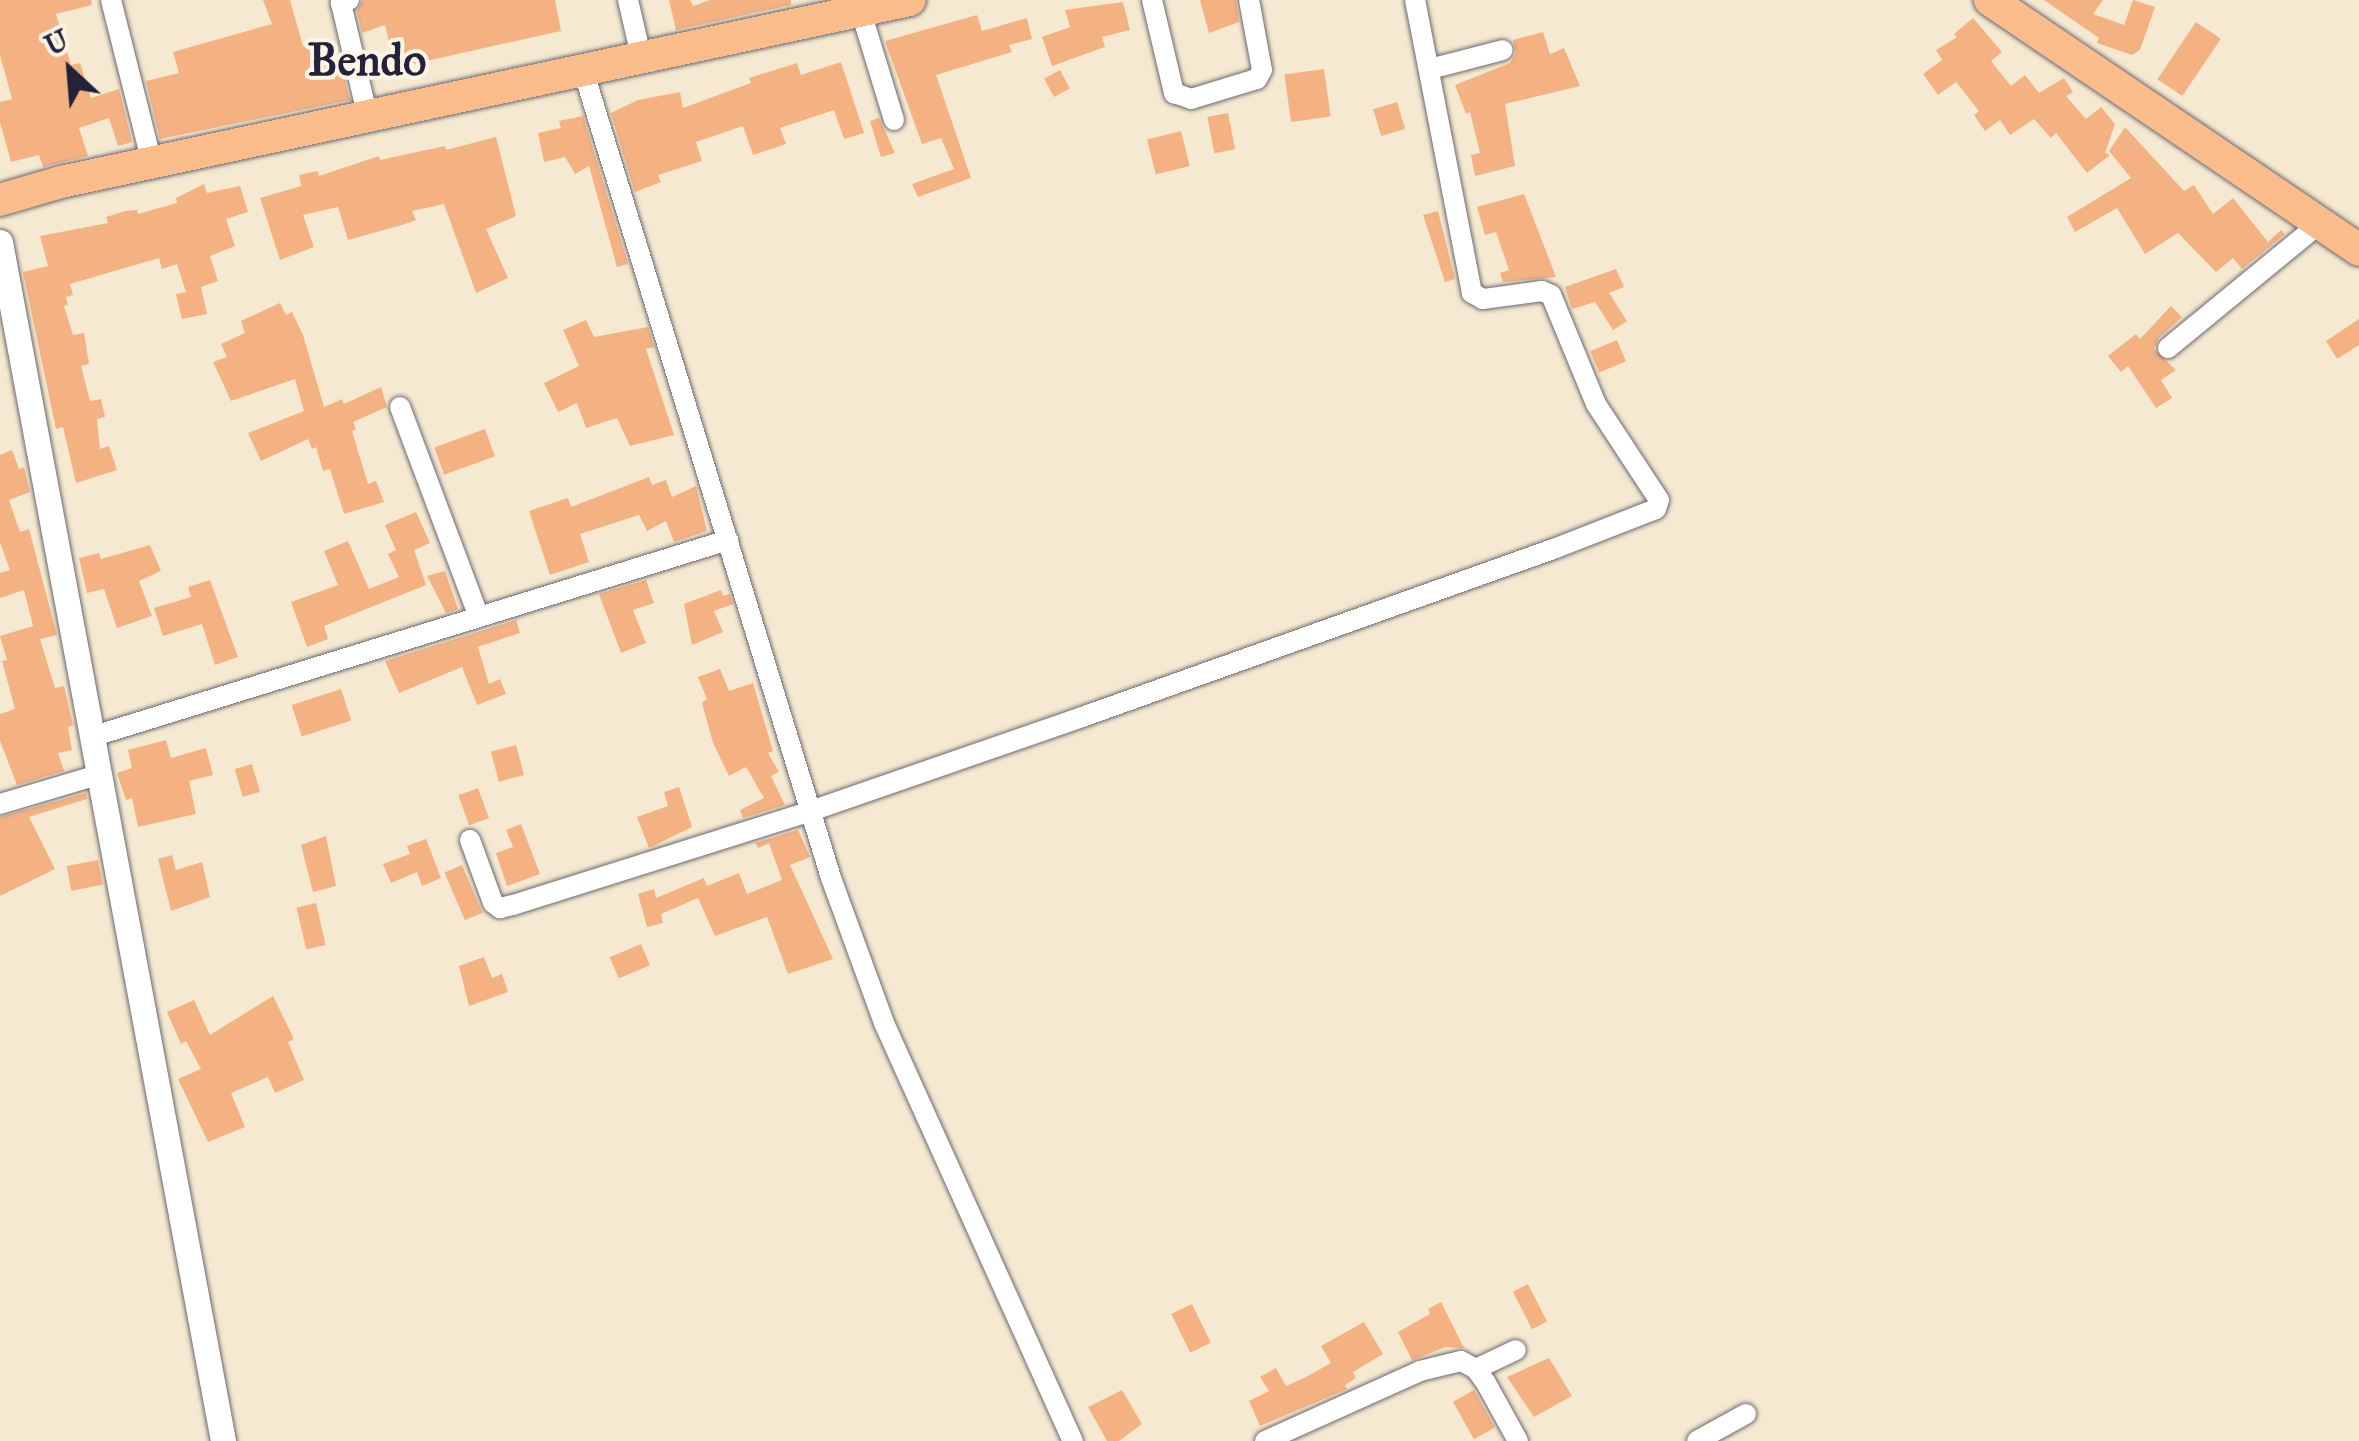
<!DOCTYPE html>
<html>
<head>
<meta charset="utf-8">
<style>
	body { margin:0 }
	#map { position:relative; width:2359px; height:1441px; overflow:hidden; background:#f5ead1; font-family:"IM FELL Great Primer",serif }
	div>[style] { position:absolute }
	.building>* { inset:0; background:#f4b282; transform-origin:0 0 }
	.roads { filter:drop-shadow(0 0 2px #6c6870) drop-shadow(0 0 2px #6c6870) }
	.minor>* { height:20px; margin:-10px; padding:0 10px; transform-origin:10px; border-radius:10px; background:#fff }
	.tertiary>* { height:25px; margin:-12.5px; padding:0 12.5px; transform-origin:12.5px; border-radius:12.5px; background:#fff }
	.trunk>* { height:32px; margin:-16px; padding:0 16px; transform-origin:16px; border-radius:16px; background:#fabc8b }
	span { translate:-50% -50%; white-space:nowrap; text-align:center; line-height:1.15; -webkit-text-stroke:8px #fcf5e5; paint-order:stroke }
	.district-label { font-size:45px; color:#22223b; font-weight:700 }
	.north { position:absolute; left:20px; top:20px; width:100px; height:100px; -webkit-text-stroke:8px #fcf5e5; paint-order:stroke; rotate:334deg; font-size:28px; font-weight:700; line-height:40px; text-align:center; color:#22223b }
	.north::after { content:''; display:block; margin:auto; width:35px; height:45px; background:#22223b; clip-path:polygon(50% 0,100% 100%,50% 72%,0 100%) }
</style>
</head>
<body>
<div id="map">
	<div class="building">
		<div style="clip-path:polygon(0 0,91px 0,92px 5px,56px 14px,71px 65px,80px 63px,91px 98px,119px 89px,132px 142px,118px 146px,109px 118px,79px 128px,88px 156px,43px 167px,39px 155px,11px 162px,0 122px,0 102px,12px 99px,0 55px)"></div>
		<div style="clip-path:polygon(263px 0,290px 0,303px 46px,311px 44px,317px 67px,340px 61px,350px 100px,160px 139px,146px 81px,179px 73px,173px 52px,272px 24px)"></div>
		<div style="clip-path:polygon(362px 0,555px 0,561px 31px,395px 68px,385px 25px,362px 33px,357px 11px)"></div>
		<div style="clip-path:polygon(669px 0,690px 0,693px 6px,710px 0,791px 0,791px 5px,676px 30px)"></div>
		<div style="clip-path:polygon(1200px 0,1236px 0,1239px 22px,1209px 33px)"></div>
		<div style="clip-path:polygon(2044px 0,2103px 0,2093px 14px,2124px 25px,2133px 0,2155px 7px,2140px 50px,2132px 55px,2097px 43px,2099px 38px)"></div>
		<div style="clip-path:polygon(1123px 2px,1130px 30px,1102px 37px,1105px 47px,1052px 66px,1042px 37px,1070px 27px,1065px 10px)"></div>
		<div style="clip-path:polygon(977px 15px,982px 31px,1027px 18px,1032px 39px,1009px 45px,1012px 52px,936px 75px,971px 178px,918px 197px,912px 184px,954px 169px,941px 138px,922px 144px,885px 41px)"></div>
		<div style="clip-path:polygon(1973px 18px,2002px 52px,1991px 61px,2011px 86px,2025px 75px,2039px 93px,2064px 78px,2073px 92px,2066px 96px,2086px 119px,2101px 107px,2115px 124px,2105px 153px,2110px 155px,2087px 173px,2056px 133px,2051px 138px,2034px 119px,2010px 135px,2000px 120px,1985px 131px,1974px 115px,1979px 111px,1956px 82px,1938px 95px,1923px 74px,1942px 60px,1936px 50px,1957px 37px,1954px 34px)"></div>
		<div style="left:2196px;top:22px;width:30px;height:69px;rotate:34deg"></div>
		<div style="clip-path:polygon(1543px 32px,1550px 54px,1564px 48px,1580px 86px,1505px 104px,1515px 166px,1475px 176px,1471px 155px,1480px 153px,1470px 112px,1466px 114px,1455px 85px,1510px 63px,1516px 53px,1513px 40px)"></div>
		<div style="clip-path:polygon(841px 62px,864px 133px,844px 139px,834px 110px,780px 128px,786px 144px,753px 155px,743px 126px,696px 142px,702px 161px,658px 175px,661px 182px,635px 192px,611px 113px,638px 100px,680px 92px,683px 108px,751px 83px,749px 78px,797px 63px,801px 75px)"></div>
		<div style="left:1324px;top:69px;width:48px;height:40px;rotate:82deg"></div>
		<div style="left:1060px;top:70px;width:21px;height:18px;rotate:62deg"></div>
		<div style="left:1397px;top:102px;width:28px;height:25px;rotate:73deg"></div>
		<div style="left:1228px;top:113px;width:37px;height:21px;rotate:79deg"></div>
		<div style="clip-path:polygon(583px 116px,628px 264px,617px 267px,589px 166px,575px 174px,565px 157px,544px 162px,538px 133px,561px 128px,559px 121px)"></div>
		<div style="clip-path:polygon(879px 118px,895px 153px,881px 157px,870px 121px)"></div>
		<div style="clip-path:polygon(2125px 127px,2184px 191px,2194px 185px,2213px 214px,2233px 198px,2268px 242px,2281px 230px,2285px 234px,2242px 269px,2233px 258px,2216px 272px,2178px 233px,2145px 254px,2117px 208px,2075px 232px,2067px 217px,2131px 178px,2109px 151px)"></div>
		<div style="left:1181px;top:131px;width:36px;height:35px;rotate:76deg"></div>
		<div style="clip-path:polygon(496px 137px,516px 216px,486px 229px,508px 278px,476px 293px,444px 204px,412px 211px,416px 220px,402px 225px,348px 240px,338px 207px,303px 215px,314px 247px,280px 260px,260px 198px,301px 186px,299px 175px,318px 171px,319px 176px,379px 156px,380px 160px,445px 146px,446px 150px)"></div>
		<div style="clip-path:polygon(204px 184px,207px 193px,240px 186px,248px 212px,226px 219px,235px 246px,210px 256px,218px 281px,201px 287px,207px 314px,182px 319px,176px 294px,186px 292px,177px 264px,162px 269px,159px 258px,70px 284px,73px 295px,66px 297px,68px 305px,64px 306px,73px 335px,84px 333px,89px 364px,81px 366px,90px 401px,101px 399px,105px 417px,97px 419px,100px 449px,109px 446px,117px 470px,76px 483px,63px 427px,56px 429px,23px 272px,48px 266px,40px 236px,108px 223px,106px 217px,125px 211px,137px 210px,138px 214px,177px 203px,176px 198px)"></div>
		<div style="clip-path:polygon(1524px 194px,1556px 277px,1503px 282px,1500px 273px,1509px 270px,1496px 232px,1485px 235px,1477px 207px)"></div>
		<div style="clip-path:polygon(1438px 211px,1455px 279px,1445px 282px,1423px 215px)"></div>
		<div style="clip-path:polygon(1616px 269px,1624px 287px,1609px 293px,1627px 321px,1613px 330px,1595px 302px,1572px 309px,1565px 287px)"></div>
		<div style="clip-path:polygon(280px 303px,286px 315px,292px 312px,303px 335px,324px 407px,342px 399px,344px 404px,381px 387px,387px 407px,353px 422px,356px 429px,352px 431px,368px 484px,376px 481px,384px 502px,344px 514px,330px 469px,323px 471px,316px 447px,312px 449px,308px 439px,261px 461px,248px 433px,304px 411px,295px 379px,231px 401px,213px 362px,227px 357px,221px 344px,245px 333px,241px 321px)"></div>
		<div style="clip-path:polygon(2171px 306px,2182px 317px,2159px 338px,2154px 349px,2176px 370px,2161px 380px,2172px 398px,2156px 408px,2128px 366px,2121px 372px,2108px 356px,2136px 334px,2140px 339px)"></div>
		<div style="clip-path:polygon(2359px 319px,2359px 345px,2337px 359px,2326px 341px)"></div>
		<div style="clip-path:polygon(586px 320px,594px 337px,648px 327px,654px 347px,646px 349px,674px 435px,630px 446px,617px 418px,586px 428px,577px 403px,558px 412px,544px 383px,579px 366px,563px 330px)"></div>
		<div style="left:1617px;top:340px;width:23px;height:29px;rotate:67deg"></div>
		<div style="left:485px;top:429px;width:29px;height:54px;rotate:70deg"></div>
		<div style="clip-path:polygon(12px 450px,19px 469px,24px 467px,30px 492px,9px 500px,20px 532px,29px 529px,57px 635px,40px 639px,55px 688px,64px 686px,73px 725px,68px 727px,72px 750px,58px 753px,64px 771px,17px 785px,0 741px,0 714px,15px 709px,2px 661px,7px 660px,0 636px,33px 626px,24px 590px,0 598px,0 573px,10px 570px,0 542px,0 455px)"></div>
		<div style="clip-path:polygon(649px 477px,652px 485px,666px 480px,672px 497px,696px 486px,707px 531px,674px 542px,666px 521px,647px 531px,639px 515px,580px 534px,589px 562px,550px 575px,529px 511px,568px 498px,571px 507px)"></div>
		<div style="clip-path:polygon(416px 512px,430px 543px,414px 550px,426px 585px,324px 626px,328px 639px,307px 647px,291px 602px,338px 585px,324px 551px,348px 541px,369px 589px,399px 577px,388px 554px,396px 550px,385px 525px)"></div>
		<div style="clip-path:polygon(150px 545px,161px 571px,139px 581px,152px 616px,117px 628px,104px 589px,87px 593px,79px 558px,99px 553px,101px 559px)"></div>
		<div style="clip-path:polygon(445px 571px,458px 609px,446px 613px,427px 576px)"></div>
		<div style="clip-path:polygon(210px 580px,238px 657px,215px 665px,202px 624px,163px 636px,154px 608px,191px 597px,188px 587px)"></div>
		<div style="clip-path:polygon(646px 580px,654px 603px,633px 610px,646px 643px,621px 653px,599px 594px)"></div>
		<div style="clip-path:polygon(721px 590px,723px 596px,730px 594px,733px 604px,714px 611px,723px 632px,692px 645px,684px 604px)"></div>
		<div style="clip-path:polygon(516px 620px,520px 633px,478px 647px,489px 684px,500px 679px,506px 694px,477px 705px,462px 667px,399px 693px,385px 661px)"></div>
		<div style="clip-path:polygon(720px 669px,729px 691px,753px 683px,773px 751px,768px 753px,779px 772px,771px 776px,785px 805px,743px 818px,740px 810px,764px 798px,746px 767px,729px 776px,713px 743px,702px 703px,707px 699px,698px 677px)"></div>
		<div style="left:341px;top:689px;width:33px;height:52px;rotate:72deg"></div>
		<div style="clip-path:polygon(166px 740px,171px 758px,206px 748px,213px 775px,189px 781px,196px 814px,138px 827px,132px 798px,126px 800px,117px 773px,132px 768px,128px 750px)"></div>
		<div style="left:516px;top:745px;width:31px;height:26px;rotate:75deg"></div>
		<div style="left:252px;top:764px;width:29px;height:18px;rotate:74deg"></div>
		<div style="clip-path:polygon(679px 787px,692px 827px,649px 848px,637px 817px,668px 806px,664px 792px)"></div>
		<div style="left:478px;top:788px;width:32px;height:21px;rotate:70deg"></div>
		<div style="clip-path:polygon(86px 793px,87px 799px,29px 817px,55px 869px,0 896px,0 817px)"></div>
		<div style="clip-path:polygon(521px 824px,540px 874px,507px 886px,496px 853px,513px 847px,506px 830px)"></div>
		<div style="clip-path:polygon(798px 830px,810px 857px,790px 865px,833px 959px,788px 974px,767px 917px,715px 936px,698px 898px,661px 914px,663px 923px,647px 927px,638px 894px,654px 889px,656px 898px,704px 878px,707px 886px,739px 873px,747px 894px,782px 880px,769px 843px,758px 848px,755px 843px)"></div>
		<div style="clip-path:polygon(326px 836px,336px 886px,313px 892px,301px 845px)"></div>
		<div style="clip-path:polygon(426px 839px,441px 878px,422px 886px,417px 872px,391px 883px,383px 864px,410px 854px,407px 846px)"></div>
		<div style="clip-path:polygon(172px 855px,176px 870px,202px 862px,210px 897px,171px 911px,158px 859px)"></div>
		<div style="left:98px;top:860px;width:25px;height:32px;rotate:79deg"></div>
		<div style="left:462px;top:865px;width:52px;height:19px;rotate:67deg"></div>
		<div style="left:316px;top:903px;width:43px;height:20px;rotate:77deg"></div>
		<div style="left:641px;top:944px;width:23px;height:34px;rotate:67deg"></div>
		<div style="clip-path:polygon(484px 957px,492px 978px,502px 974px,508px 992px,469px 1006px,459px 966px)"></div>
		<div style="clip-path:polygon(273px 996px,294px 1039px,288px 1042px,304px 1080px,275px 1093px,268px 1077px,231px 1093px,245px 1127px,208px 1142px,178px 1079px,201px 1069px,186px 1041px,181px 1044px,167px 1012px,194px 1000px,210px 1035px)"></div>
		<div style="left:1528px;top:1284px;width:42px;height:17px;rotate:63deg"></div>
		<div style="clip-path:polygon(1441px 1302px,1464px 1348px,1446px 1347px,1412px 1360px,1398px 1332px,1430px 1314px,1428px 1309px)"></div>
		<div style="left:1192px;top:1304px;width:43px;height:23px;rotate:64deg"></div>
		<div style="clip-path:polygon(1364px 1322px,1383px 1354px,1353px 1372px,1356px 1378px,1345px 1385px,1347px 1389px,1260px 1426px,1249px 1401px,1269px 1391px,1260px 1377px,1276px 1368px,1286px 1386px,1306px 1377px,1331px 1363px,1321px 1346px)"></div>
		<div style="clip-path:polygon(1549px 1358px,1572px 1396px,1534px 1417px,1507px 1377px)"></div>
		<div style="clip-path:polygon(1122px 1390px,1142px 1424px,1119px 1441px,1107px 1441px,1088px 1407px)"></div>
		<div style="left:1474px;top:1390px;width:43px;height:24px;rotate:61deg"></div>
	</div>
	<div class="roads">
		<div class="minor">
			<div style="left:111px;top:0;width:168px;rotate:75.9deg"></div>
			<div style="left:349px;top:0;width:9px;rotate:159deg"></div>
			<div style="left:341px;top:3px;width:118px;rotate:76.8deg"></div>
			<div style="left:628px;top:0;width:62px;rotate:76.9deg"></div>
			<div style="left:1152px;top:0;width:96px;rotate:76.7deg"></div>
			<div style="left:1174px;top:93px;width:18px;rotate:19deg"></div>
			<div style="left:1191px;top:99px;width:69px;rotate:-16.9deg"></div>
			<div style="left:1257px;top:79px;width:10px;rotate:-61deg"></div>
			<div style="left:1262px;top:70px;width:71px;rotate:-100.5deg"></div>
			<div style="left:861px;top:12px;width:113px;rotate:73deg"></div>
			<div style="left:1430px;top:69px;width:75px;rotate:-14.6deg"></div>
			<div style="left:584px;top:73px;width:842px;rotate:72.94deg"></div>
			<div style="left:831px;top:878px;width:154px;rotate:69.9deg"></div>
			<div style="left:884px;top:1023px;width:459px;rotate:65.7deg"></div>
			<div style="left:2168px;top:348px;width:197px;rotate:-39.4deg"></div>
			<div style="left:400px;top:407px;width:222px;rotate:69.4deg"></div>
			<div style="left:91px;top:737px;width:667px;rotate:-17.18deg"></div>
			<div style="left:0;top:804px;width:102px;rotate:-16.5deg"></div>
			<div style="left:470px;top:840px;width:67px;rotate:69.9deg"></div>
			<div style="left:493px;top:903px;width:9px;rotate:36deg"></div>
			<div style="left:500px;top:908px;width:13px;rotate:-13deg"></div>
			<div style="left:513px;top:905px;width:312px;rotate:-17.5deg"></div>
			<div style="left:811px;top:811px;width:287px;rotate:-19.1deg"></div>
			<div style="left:1082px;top:717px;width:503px;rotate:-19.62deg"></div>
			<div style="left:1556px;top:548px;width:107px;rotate:-21.3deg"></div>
			<div style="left:1656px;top:509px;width:9px;rotate:-72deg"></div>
			<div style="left:1659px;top:500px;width:115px;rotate:-123.3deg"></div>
			<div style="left:1596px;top:404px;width:118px;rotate:-112.4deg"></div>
			<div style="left:1551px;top:295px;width:10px;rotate:-156deg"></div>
			<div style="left:1542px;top:291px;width:60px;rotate:172.3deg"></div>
			<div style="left:1483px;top:299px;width:13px;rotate:-151deg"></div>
			<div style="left:1472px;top:293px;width:298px;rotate:-101deg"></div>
			<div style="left:1476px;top:1369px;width:44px;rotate:-25.4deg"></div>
			<div style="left:1265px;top:1441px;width:170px;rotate:-24.3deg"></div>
			<div style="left:1420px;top:1371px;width:42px;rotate:-13.7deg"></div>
			<div style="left:1461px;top:1361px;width:17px;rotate:28deg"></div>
			<div style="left:1476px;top:1369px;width:17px;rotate:54deg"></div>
			<div style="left:1486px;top:1383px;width:66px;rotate:61.1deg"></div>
			<div style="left:1697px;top:1441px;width:56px;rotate:-28.9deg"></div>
		</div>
		<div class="tertiary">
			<div style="left:0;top:242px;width:1220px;rotate:79.46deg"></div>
		</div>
		<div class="trunk">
			<div style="left:1990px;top:0;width:446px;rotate:34.1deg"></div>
			<div style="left:0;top:200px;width:64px;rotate:-16.4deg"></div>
			<div style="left:61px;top:182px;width:868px;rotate:-12.1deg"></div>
		</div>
	</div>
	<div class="district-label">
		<span style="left:367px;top:60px">Bendo</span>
	</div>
	<div class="north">U</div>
</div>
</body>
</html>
